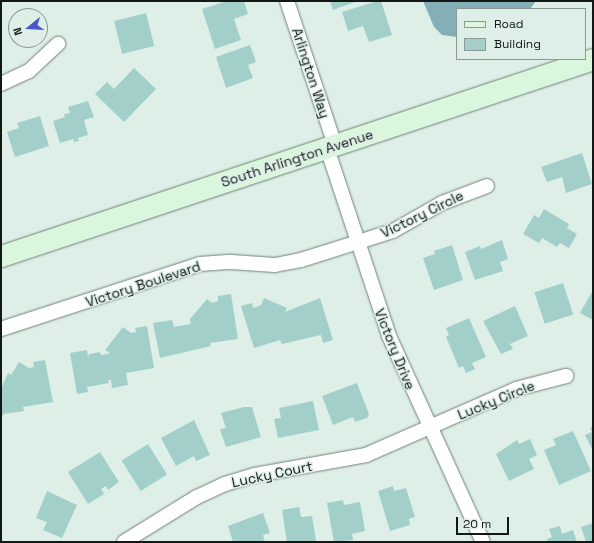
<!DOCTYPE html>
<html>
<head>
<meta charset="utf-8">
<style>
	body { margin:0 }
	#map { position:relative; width:594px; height:543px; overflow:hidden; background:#deefe8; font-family:"Space Grotesk",sans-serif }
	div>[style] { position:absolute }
	.water>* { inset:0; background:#85afb6 }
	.building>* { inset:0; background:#a3cfcb; transform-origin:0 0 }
	.roads { filter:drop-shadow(0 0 1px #71817a) drop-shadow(0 0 1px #71817a) }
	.minor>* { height:14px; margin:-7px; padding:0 7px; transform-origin:7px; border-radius:7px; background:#fff }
	.secondary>* { height:21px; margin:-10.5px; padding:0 10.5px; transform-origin:10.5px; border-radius:10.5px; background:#daf6dd }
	span { translate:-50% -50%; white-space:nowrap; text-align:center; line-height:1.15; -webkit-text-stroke:3px #deefe8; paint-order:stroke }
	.street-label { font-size:14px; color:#121816 }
	.frame { position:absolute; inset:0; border:2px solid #121816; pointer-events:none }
	.legend { position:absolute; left:456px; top:8px; width:130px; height:52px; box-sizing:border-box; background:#deefe8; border:1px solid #8c9994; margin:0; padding:5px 7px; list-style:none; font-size:12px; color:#121816 }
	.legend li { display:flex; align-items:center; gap:8px; height:20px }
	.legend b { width:20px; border:1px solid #8c9994 }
	.north { position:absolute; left:8px; top:8px; width:40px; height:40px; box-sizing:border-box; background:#deefe8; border:1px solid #8c9994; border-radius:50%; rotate:252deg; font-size:11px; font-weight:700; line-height:16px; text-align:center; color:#121816 }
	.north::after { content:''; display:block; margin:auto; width:14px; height:18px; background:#4a56cb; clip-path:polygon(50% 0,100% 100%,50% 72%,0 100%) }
	.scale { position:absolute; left:456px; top:517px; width:53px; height:18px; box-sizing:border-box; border:2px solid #121816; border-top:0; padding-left:5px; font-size:12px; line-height:14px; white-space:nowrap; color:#121816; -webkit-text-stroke:3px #deefe8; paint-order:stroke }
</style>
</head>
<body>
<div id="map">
	<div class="water">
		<div style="clip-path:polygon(423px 1px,536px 1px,530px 9px,457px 9px,457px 37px,442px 35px,434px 27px)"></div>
	</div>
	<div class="building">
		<div style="clip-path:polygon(227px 1px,244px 1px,248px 14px,234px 19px,241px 40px,215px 49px,202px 9px)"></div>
		<div style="clip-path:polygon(330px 1px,358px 1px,333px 10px)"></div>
		<div style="clip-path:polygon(377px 1px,381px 1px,392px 35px,369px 42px,363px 26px,348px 31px,342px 12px)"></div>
		<div style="left:146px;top:13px;width:34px;height:33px;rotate:76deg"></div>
		<div style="clip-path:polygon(250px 45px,256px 62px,248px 65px,253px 78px,226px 88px,216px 57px)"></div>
		<div style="clip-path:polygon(134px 68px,156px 89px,124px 122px,95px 94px,107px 82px,114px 89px)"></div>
		<div style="clip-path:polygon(88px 101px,94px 117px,84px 120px,88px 135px,78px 138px,79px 141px,74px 142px,73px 139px,60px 143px,53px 121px,65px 117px,64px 114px,70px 113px,68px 107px)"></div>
		<div style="clip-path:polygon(40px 116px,49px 146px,15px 157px,7px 132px,19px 128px,17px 123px)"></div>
		<div style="clip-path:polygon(582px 153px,592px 184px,566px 193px,562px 177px,547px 182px,541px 167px)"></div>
		<div style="clip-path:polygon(544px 209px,569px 224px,567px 228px,577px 234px,569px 248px,560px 243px,557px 247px,542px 238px,539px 243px,523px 234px,534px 215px,539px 218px)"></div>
		<div style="clip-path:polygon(502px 240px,508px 259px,500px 262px,503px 271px,475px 280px,465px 252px,480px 246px,481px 249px)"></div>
		<div style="clip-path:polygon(452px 245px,463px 280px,434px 290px,423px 258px,435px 254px,434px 251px)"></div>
		<div style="left:563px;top:283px;width:33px;height:30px;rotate:72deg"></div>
		<div style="clip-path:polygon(593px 290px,593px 320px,580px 313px)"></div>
		<div style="clip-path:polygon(231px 294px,238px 339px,210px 343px,211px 346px,160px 358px,153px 323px,172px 320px,174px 327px,191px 324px,190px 319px,207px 299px,212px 303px,218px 301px,218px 296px)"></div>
		<div style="clip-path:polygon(264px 298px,287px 308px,285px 312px,320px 298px,333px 340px,323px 343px,321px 335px,282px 344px,280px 340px,254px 348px,241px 306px,252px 303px,253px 308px,261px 305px)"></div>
		<div style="clip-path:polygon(515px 306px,528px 336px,510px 344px,513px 349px,501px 354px,483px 321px)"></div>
		<div style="clip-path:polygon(469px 318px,486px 357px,472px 363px,475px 369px,466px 373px,463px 366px,459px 368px,446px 337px,449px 335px,446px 328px)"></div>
		<div style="clip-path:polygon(147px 326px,154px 368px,126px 373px,128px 385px,112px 388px,111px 380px,108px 380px,109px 383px,87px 387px,88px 392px,77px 394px,70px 353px,87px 350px,88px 357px,89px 354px,100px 352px,101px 355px,107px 354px,110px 353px,105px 350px,123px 327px,131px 333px,136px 332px,135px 328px)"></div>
		<div style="clip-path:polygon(45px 360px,53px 402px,23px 407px,24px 411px,4px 414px,1px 418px,1px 389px,8px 373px,11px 375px,19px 362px,29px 368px,34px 367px,33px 362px)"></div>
		<div style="clip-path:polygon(357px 383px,369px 414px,367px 418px,355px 422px,353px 417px,333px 425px,322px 396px)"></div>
		<div style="clip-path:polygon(313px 401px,319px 430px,278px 438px,274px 419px,281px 418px,279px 408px)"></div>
		<div style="clip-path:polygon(244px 407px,252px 407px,261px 437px,226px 447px,220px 429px,226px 428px,221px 413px)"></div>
		<div style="clip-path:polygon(194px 420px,210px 455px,196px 461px,194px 456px,176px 466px,161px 438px)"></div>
		<div style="clip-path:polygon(593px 426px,593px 451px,585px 435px,592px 432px,590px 428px)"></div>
		<div style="clip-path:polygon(573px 431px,591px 471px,559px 485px,544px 450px,556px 445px,553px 439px)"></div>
		<div style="clip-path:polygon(530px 439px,537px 455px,529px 459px,534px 469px,509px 481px,496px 454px,517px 440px,519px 444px)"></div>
		<div style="left:148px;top:444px;width:36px;height:31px;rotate:58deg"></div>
		<div style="clip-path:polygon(100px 452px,119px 482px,108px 490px,106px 486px,101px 489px,104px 494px,88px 504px,68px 472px)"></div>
		<div style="clip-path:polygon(393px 486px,394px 491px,406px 488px,415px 517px,409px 519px,410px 525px,390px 531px,378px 491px)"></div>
		<div style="clip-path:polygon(47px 491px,77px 505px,62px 538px,43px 530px,47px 522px,36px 518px)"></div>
		<div style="clip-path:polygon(343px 500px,344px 505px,360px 502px,365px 531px,352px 534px,353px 540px,334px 542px,327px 503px)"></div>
		<div style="clip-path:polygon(299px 507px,301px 517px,312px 516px,316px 541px,287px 542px,282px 510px)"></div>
		<div style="clip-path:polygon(263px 513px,270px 533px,263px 535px,265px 542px,233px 542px,228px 526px)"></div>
		<div style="clip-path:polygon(593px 523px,593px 542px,586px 542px,581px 527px)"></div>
		<div style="clip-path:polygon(560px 526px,562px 534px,573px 530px,577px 542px,548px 542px,547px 539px,552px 537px,549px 529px)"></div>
	</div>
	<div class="roads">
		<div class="minor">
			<div style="left:287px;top:1px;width:152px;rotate:71.6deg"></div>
			<div style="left:1px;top:84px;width:31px;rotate:-25deg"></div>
			<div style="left:29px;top:71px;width:40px;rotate:-43deg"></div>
			<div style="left:327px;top:148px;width:198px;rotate:71.7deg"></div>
			<div style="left:389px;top:336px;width:226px;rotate:65.5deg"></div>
			<div style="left:1px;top:329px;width:209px;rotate:-18.1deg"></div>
			<div style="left:200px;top:264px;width:31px;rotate:-4deg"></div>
			<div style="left:231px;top:262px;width:44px;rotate:3.9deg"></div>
			<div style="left:275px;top:265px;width:26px;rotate:-11deg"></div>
			<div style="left:301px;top:260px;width:96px;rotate:-17.5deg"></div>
			<div style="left:393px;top:231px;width:56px;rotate:-29.7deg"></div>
			<div style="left:442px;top:203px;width:48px;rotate:-20.7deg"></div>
			<div style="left:124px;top:542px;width:86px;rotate:-31.7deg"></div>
			<div style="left:197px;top:497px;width:31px;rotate:-25deg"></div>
			<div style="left:225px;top:484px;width:31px;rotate:-17deg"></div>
			<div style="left:255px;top:475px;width:113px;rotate:-10.2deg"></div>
			<div style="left:366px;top:455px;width:164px;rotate:-23.7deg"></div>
			<div style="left:516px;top:389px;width:52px;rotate:-14.6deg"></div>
		</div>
		<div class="secondary">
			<div style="left:1px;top:256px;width:624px;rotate:-18.41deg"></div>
		</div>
	</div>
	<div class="street-label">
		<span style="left:311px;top:73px;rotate:72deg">Arlington Way</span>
		<span style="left:297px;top:158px;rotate:-18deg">South Arlington Avenue</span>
		<span style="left:422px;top:214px;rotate:-26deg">Victory Circle</span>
		<span style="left:143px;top:284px;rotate:-18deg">Victory Boulevard</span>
		<span style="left:395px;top:349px;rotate:68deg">Victory Drive</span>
		<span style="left:496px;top:400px;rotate:-22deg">Lucky Circle</span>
		<span style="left:272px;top:474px;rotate:-12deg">Lucky Court</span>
	</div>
	<div class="frame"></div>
	<ul class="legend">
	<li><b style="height:5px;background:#daf6dd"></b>Road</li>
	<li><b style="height:11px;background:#a3cfcb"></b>Building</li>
	</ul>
	<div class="north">N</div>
	<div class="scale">20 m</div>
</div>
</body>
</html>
